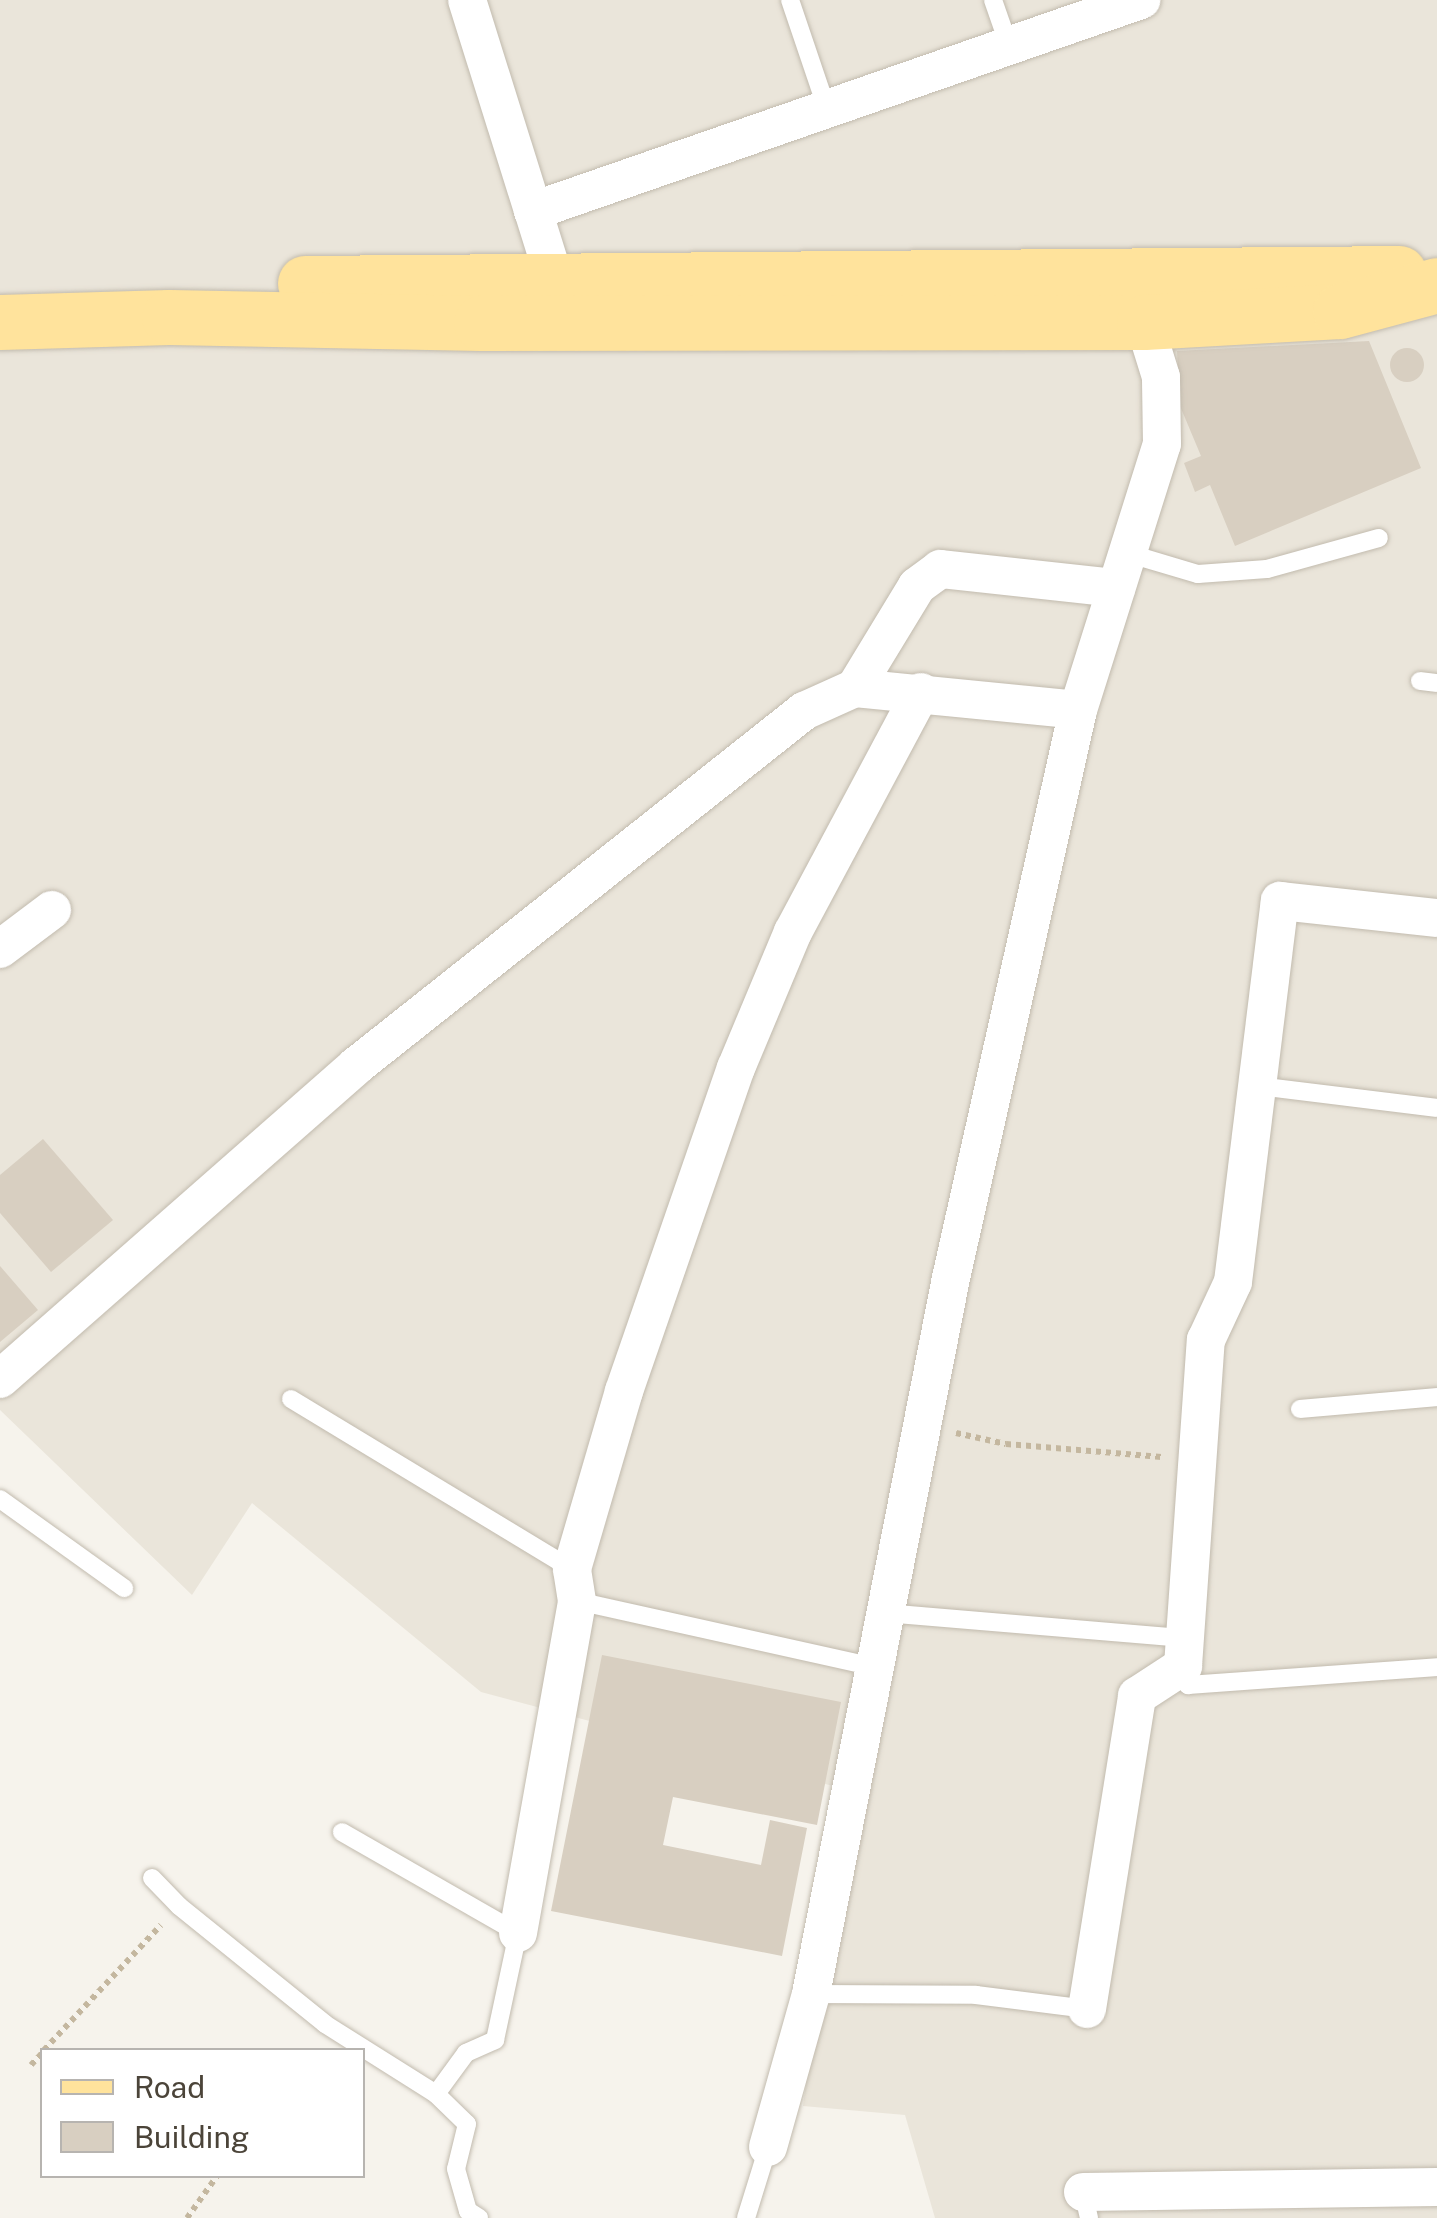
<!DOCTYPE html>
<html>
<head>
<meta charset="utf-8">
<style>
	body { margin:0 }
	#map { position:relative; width:1437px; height:2218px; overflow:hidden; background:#f6f3ec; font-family:"Public Sans",sans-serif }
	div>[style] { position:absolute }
	.residential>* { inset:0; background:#eae5da }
	.building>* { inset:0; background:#d8cfc1 }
	.round { border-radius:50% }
	.path>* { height:6px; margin-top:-3px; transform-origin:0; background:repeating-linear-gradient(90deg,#c4b79f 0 5px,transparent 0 10px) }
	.roads { filter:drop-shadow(0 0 2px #c2bbae) drop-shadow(0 0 2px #c2bbae) }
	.service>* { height:18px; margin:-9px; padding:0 9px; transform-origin:9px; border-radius:9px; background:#fff }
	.minor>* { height:38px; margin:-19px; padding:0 19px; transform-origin:19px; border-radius:19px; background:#fff }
	.primary>* { height:55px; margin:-27.5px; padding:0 27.5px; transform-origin:27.5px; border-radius:27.5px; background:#ffe39c }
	span { translate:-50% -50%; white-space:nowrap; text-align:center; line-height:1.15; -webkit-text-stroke:8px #fff; paint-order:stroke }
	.legend { position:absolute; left:40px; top:2048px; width:325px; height:130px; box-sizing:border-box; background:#fff; border:2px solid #b7b4b0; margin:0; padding:12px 18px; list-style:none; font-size:30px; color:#4b4439 }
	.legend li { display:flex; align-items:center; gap:20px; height:50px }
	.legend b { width:50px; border:2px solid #b7b4b0 }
</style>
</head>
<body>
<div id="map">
	<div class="residential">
		<div style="clip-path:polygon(0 0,1437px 0,1437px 2218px,935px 2218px,905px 2115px,803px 2106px,844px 1789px,481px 1692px,252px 1503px,192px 1595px,0 1410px)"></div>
	</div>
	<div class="building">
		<div style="clip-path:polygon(1369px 341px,1421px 468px,1235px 546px,1210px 485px,1195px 492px,1184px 463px,1201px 456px,1180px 406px,1177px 351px)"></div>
		<div class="round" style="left:1390px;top:348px;width:34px;height:34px"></div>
		<div style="clip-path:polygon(43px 1139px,113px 1220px,51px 1272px,0 1213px,0 1175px)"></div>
		<div style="clip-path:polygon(0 1266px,38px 1310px,0 1342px)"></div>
		<div style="clip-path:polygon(602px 1655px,841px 1702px,817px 1825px,673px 1797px,663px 1845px,761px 1865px,770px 1820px,807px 1828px,782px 1956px,551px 1911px)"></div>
	</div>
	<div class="path">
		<div style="left:956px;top:1433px;width:51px;rotate:12.4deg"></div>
		<div style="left:1006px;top:1444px;width:156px;rotate:4.8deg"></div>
		<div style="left:44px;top:2050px;width:171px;rotate:-46.9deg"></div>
		<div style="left:31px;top:2065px;width:16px;rotate:-47deg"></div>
		<div style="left:187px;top:2218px;width:52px;rotate:-54.5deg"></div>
	</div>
	<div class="roads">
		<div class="service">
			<div style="left:790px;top:0;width:115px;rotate:71.3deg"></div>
			<div style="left:993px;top:0;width:49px;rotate:70.8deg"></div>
			<div style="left:1127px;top:553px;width:74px;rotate:16.5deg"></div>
			<div style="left:1198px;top:574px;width:69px;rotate:-4.1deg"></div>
			<div style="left:1267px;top:569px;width:116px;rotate:-15.5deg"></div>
			<div style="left:1420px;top:681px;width:17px;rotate:7deg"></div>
			<div style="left:1258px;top:1086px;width:180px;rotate:7deg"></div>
			<div style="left:291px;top:1399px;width:328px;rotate:31.2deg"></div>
			<div style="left:1300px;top:1409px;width:138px;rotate:-5deg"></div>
			<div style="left:0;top:1499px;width:153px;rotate:35.7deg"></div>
			<div style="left:577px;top:1601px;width:305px;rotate:12.5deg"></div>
			<div style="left:885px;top:1613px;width:300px;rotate:4.8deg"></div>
			<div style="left:1183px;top:1666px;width:20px;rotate:75deg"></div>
			<div style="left:1188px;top:1685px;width:250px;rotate:-4.1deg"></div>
			<div style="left:152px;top:1878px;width:39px;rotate:46deg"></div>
			<div style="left:179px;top:1906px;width:188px;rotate:38.9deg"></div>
			<div style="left:325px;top:2024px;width:131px;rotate:32.2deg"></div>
			<div style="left:436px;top:2094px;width:51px;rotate:-53.8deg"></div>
			<div style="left:466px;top:2053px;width:32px;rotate:-24deg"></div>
			<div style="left:495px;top:2040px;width:109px;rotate:-77.9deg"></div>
			<div style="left:518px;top:1933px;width:203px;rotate:-150.2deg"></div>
			<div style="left:811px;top:1994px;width:165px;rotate:0.3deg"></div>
			<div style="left:976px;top:1995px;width:112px;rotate:7.2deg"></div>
			<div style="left:436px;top:2094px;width:43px;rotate:44.1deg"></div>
			<div style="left:467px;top:2124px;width:46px;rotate:103.7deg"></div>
			<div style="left:456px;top:2169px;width:44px;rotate:74.1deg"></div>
			<div style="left:468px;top:2211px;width:13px;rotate:32deg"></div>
			<div style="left:1083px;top:2192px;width:27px;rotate:77deg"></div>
			<div style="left:746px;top:2218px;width:74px;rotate:-72.8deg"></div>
		</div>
		<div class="minor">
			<div style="left:467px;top:0;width:294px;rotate:72.6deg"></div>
			<div style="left:533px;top:211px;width:644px;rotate:-19.14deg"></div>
			<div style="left:855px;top:688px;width:119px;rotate:-58.7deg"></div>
			<div style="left:917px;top:586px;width:29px;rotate:-36deg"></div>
			<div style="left:940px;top:569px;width:177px;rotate:6.2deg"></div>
			<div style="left:0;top:949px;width:65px;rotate:-36.9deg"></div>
			<div style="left:0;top:1379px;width:474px;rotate:-41.3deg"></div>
			<div style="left:356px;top:1066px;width:572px;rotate:-38.39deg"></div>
			<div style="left:804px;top:711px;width:56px;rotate:-24.3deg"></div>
			<div style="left:855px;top:688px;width:224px;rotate:5.6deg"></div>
			<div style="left:518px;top:1933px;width:337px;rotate:-79.9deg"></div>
			<div style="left:577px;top:1601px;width:32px;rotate:-99deg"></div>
			<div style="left:572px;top:1569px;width:185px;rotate:-73.7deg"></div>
			<div style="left:624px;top:1391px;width:342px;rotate:-70.9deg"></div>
			<div style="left:736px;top:1068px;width:147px;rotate:-67.3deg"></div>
			<div style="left:793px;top:932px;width:272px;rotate:-61.9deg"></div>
			<div style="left:1087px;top:2009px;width:317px;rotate:-80.9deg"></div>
			<div style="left:1137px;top:1696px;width:55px;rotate:-33.1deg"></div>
			<div style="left:1183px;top:1666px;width:327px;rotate:-86deg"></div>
			<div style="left:1206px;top:1340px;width:64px;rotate:-65deg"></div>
			<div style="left:1233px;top:1282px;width:384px;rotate:-83deg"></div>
			<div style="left:1280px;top:901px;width:158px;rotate:6.2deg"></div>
			<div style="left:768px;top:2147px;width:159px;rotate:-74.3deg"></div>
			<div style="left:811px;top:1994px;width:730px;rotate:-78.94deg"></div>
			<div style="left:951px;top:1278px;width:582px;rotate:-77.4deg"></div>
			<div style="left:1078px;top:710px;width:279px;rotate:-72.5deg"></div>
			<div style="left:1162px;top:444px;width:67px;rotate:-90.9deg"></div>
			<div style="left:1161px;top:377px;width:58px;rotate:-107.2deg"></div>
			<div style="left:1144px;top:322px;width:23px;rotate:-92deg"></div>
			<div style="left:1083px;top:2192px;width:354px;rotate:-0.8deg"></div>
		</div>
		<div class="primary">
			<div style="left:305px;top:283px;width:1094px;rotate:-0.52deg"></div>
			<div style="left:0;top:322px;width:169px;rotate:-1.7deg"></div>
			<div style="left:169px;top:317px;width:312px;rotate:1.1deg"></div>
			<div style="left:481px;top:323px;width:663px;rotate:-0.09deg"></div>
			<div style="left:1144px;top:322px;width:196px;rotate:-3.2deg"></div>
			<div style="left:1340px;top:311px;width:100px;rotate:-15deg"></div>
		</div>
	</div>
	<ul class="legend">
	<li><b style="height:12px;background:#ffe39c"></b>Road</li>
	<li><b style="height:28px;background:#d8cfc1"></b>Building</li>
	</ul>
</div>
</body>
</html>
